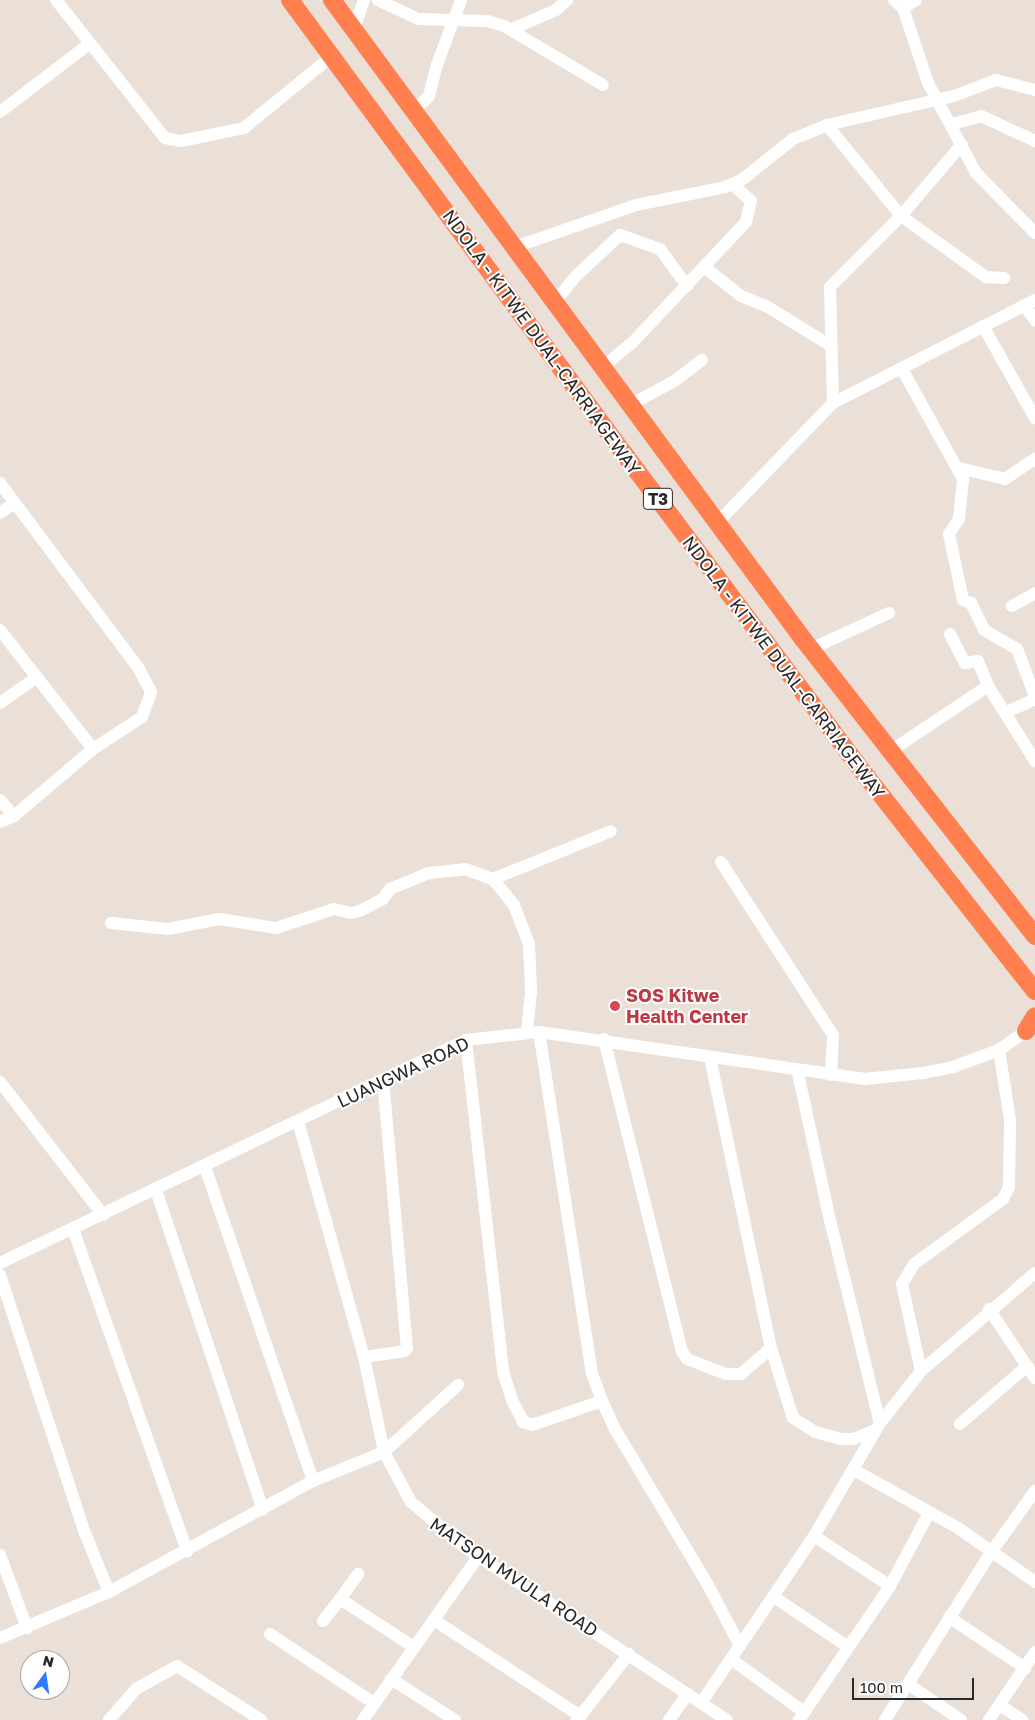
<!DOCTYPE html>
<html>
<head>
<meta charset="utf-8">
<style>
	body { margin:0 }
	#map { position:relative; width:1035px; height:1720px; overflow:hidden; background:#ebe0d8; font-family:"Golos Text",sans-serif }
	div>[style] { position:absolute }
	.minor>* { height:12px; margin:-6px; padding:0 6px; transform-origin:6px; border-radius:6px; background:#fff }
	.highway>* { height:18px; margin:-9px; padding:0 9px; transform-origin:9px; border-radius:9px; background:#ff7f4f }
	.dots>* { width:14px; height:14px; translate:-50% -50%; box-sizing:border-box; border:2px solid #fff; border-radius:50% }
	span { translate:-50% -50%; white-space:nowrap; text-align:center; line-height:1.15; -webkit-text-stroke:4px #fff; paint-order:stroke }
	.shield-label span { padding:1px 4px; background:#fff; border:1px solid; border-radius:4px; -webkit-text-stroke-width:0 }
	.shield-label { font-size:16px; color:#282828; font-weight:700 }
	.street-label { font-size:18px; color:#282828 }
	.health-label { font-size:18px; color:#be3a42; font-weight:700 }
	.left { translate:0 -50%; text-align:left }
	.north { position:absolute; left:20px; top:1650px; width:50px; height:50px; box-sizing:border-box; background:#fff; border:1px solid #a9a9a9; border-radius:50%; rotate:14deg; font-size:14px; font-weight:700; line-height:20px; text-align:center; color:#282828 }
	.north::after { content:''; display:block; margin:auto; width:18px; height:22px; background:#3179ff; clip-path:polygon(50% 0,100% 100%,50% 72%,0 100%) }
	.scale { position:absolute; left:852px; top:1678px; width:122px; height:22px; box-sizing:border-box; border:2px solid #282828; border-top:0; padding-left:6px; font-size:15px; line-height:18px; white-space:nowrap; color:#282828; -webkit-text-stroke:4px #fff; paint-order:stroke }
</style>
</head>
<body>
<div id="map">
	<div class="minor">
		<div style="left:56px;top:0;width:176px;rotate:51.7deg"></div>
		<div style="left:165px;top:138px;width:16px;rotate:11deg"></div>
		<div style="left:181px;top:141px;width:64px;rotate:-11.7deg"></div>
		<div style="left:244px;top:128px;width:114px;rotate:-39.3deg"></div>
		<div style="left:378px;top:0;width:44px;rotate:25.4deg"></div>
		<div style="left:418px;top:19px;width:69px;rotate:1.7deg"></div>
		<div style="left:487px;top:21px;width:18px;rotate:16deg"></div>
		<div style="left:504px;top:26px;width:115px;rotate:30.8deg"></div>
		<div style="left:894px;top:0;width:12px;rotate:42deg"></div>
		<div style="left:903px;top:8px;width:79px;rotate:71.6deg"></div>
		<div style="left:928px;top:83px;width:102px;rotate:61.9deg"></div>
		<div style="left:976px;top:173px;width:84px;rotate:45.5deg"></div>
		<div style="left:903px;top:8px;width:15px;rotate:-32deg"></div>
		<div style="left:354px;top:29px;width:31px;rotate:-71deg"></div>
		<div style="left:512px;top:29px;width:48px;rotate:-23.4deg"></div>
		<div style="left:556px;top:10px;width:15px;rotate:-42deg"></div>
		<div style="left:414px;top:111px;width:21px;rotate:-45deg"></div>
		<div style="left:429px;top:96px;width:32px;rotate:-76deg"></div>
		<div style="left:437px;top:65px;width:69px;rotate:-69.7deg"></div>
		<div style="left:0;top:112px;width:112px;rotate:-37.4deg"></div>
		<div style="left:952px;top:124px;width:30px;rotate:-15deg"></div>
		<div style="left:981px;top:116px;width:60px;rotate:24.8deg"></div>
		<div style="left:827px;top:125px;width:117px;rotate:50.9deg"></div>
		<div style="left:901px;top:216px;width:105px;rotate:35.7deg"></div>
		<div style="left:986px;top:277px;width:18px;rotate:3deg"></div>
		<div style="left:512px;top:248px;width:131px;rotate:-19.1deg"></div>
		<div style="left:636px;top:205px;width:91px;rotate:-11.4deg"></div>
		<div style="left:725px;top:187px;width:20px;rotate:-24deg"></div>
		<div style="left:743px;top:179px;width:64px;rotate:-38.7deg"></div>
		<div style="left:793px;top:139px;width:37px;rotate:-22deg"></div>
		<div style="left:827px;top:125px;width:130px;rotate:-12.9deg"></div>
		<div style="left:954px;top:96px;width:45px;rotate:-20.9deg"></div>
		<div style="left:996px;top:80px;width:40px;rotate:14.4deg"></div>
		<div style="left:704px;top:267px;width:47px;rotate:38.1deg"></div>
		<div style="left:741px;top:296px;width:29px;rotate:22deg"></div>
		<div style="left:768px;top:307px;width:74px;rotate:31.8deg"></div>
		<div style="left:554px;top:303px;width:36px;rotate:-51deg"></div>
		<div style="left:577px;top:275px;width:59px;rotate:-42.9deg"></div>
		<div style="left:620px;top:235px;width:42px;rotate:19.3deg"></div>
		<div style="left:660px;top:249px;width:46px;rotate:53.9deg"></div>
		<div style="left:1024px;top:305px;width:19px;rotate:54deg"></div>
		<div style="left:983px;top:326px;width:106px;rotate:60.5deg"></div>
		<div style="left:603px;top:367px;width:38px;rotate:-40deg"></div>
		<div style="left:632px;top:343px;width:166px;rotate:-46.7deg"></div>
		<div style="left:746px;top:222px;width:22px;rotate:-77deg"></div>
		<div style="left:751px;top:201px;width:25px;rotate:-138deg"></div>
		<div style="left:902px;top:369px;width:126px;rotate:61deg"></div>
		<div style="left:963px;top:479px;width:40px;rotate:95.7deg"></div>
		<div style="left:959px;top:519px;width:18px;rotate:124deg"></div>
		<div style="left:949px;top:534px;width:67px;rotate:78deg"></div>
		<div style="left:963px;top:600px;width:9px;rotate:21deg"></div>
		<div style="left:971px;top:603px;width:30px;rotate:64deg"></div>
		<div style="left:984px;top:630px;width:38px;rotate:30deg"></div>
		<div style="left:1017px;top:649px;width:50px;rotate:69deg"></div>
		<div style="left:833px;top:403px;width:116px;rotate:-91.5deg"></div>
		<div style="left:830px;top:287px;width:100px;rotate:-45deg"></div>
		<div style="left:901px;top:216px;width:94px;rotate:-49.7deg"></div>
		<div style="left:630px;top:405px;width:52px;rotate:-28.5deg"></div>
		<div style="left:676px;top:380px;width:33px;rotate:-38deg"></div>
		<div style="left:959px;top:468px;width:47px;rotate:13.4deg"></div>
		<div style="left:1005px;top:479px;width:36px;rotate:-34deg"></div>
		<div style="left:0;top:483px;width:232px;rotate:53.2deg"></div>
		<div style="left:139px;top:669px;width:26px;rotate:62deg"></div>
		<div style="left:151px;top:692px;width:27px;rotate:110deg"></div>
		<div style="left:142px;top:717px;width:59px;rotate:146.9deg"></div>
		<div style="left:93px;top:749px;width:104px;rotate:139.7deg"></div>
		<div style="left:14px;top:816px;width:15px;rotate:157deg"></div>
		<div style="left:0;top:513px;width:18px;rotate:-34deg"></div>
		<div style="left:717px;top:523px;width:167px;rotate:-46deg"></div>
		<div style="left:833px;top:403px;width:227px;rotate:-27deg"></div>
		<div style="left:1012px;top:606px;width:26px;rotate:-29deg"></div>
		<div style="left:0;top:630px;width:151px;rotate:52deg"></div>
		<div style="left:950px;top:634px;width:33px;rotate:63deg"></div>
		<div style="left:965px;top:663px;width:13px;rotate:-9deg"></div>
		<div style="left:978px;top:661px;width:27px;rotate:68deg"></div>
		<div style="left:988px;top:686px;width:89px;rotate:57.9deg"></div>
		<div style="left:811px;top:649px;width:86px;rotate:-24.8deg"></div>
		<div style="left:0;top:703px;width:45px;rotate:-35.1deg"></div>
		<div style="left:1005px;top:713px;width:33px;rotate:-25deg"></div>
		<div style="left:889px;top:752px;width:119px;rotate:-33.7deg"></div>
		<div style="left:0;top:800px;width:21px;rotate:49deg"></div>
		<div style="left:721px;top:862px;width:206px;rotate:57.1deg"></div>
		<div style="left:833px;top:1035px;width:40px;rotate:92.9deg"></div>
		<div style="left:111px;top:923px;width:57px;rotate:6deg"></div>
		<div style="left:168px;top:929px;width:52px;rotate:-11.1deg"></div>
		<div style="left:219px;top:919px;width:58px;rotate:9deg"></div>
		<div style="left:276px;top:928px;width:61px;rotate:-18.1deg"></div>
		<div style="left:334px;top:909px;width:17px;rotate:13deg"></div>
		<div style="left:351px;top:913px;width:9px;rotate:-13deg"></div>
		<div style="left:360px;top:911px;width:26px;rotate:-28deg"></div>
		<div style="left:383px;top:899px;width:12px;rotate:-55deg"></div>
		<div style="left:390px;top:889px;width:42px;rotate:-22.3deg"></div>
		<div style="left:429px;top:873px;width:36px;rotate:-6deg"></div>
		<div style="left:465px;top:869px;width:30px;rotate:20deg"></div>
		<div style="left:527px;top:1032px;width:41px;rotate:-84.4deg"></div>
		<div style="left:531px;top:991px;width:47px;rotate:-92.4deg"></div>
		<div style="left:529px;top:944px;width:42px;rotate:-111deg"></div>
		<div style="left:514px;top:905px;width:33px;rotate:-129deg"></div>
		<div style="left:493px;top:879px;width:127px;rotate:-22.1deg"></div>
		<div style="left:604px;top:1039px;width:322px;rotate:76deg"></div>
		<div style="left:682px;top:1351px;width:9px;rotate:58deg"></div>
		<div style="left:687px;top:1359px;width:42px;rotate:21deg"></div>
		<div style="left:726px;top:1374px;width:15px"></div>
		<div style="left:741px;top:1374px;width:40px;rotate:-41deg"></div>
		<div style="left:466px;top:1040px;width:334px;rotate:83.6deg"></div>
		<div style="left:503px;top:1372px;width:29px;rotate:72deg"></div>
		<div style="left:512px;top:1400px;width:25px;rotate:63deg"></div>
		<div style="left:523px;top:1422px;width:9px;rotate:18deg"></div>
		<div style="left:532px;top:1425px;width:74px;rotate:-18.9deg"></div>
		<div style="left:602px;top:1401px;width:29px;rotate:-110deg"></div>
		<div style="left:592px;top:1374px;width:346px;rotate:-98.8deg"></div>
		<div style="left:710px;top:1057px;width:297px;rotate:78.2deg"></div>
		<div style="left:771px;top:1348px;width:73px;rotate:72.6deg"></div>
		<div style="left:793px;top:1418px;width:26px;rotate:32deg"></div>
		<div style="left:815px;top:1432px;width:28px;rotate:15deg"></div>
		<div style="left:842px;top:1439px;width:11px"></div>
		<div style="left:853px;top:1439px;width:24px;rotate:-22deg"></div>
		<div style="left:797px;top:1069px;width:155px;rotate:77.7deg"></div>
		<div style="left:830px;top:1220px;width:209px;rotate:76.2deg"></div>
		<div style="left:0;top:1082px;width:168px;rotate:52.2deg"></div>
		<div style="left:298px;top:1121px;width:245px;rotate:74.4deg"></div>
		<div style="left:364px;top:1357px;width:97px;rotate:78.1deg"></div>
		<div style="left:384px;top:1452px;width:57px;rotate:61.6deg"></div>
		<div style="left:411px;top:1502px;width:68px;rotate:40.2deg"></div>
		<div style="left:463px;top:1546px;width:316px;rotate:33.4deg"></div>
		<div style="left:205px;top:1167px;width:332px;rotate:71deg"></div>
		<div style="left:156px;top:1190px;width:337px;rotate:71.5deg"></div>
		<div style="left:73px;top:1229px;width:342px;rotate:70.5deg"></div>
		<div style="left:0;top:1263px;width:517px;rotate:-25.57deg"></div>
		<div style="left:466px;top:1040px;width:73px;rotate:-6.3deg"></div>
		<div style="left:539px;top:1032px;width:328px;rotate:8.2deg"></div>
		<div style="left:864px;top:1079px;width:59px;rotate:-5.8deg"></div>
		<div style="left:923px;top:1073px;width:31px;rotate:-11deg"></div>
		<div style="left:953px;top:1067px;width:49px;rotate:-20.3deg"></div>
		<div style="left:999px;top:1050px;width:42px;rotate:-35.2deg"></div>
		<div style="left:0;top:1275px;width:266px;rotate:71.8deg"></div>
		<div style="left:83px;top:1528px;width:69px;rotate:67.9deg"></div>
		<div style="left:989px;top:1309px;width:83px;rotate:56.3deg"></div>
		<div style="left:364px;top:1357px;width:41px;rotate:-8.3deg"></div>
		<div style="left:405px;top:1351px;width:4px;rotate:-56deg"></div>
		<div style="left:407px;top:1348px;width:270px;rotate:-95.1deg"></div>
		<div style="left:921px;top:1371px;width:89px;rotate:-102.3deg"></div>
		<div style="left:902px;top:1284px;width:23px;rotate:-59deg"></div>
		<div style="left:914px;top:1264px;width:110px;rotate:-36.1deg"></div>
		<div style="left:1003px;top:1199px;width:13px;rotate:-63deg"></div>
		<div style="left:1009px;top:1187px;width:67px;rotate:-89.1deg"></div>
		<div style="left:1010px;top:1120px;width:71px;rotate:-98.9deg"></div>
		<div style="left:602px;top:1401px;width:31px;rotate:65deg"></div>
		<div style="left:615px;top:1429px;width:182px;rotate:59.2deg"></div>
		<div style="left:708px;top:1585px;width:69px;rotate:62.3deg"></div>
		<div style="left:960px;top:1424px;width:87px;rotate:-40.8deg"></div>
		<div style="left:854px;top:1470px;width:119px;rotate:29.1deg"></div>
		<div style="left:958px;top:1528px;width:94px;rotate:35deg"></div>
		<div style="left:814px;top:1536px;width:91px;rotate:33.3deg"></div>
		<div style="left:0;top:1555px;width:78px;rotate:69.7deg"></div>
		<div style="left:774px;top:1597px;width:89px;rotate:34deg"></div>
		<div style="left:340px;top:1599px;width:31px;rotate:-54deg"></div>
		<div style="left:949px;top:1617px;width:92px;rotate:33.9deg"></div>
		<div style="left:434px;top:1620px;width:175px;rotate:33.3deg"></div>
		<div style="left:323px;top:1621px;width:28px;rotate:-52deg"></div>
		<div style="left:340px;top:1599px;width:88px;rotate:33deg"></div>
		<div style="left:270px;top:1634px;width:125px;rotate:33.6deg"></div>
		<div style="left:0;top:1638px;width:118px;rotate:-22.9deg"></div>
		<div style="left:109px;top:1592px;width:232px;rotate:-28.6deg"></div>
		<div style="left:313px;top:1481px;width:77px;rotate:-22.2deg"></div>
		<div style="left:384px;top:1452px;width:100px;rotate:-42.2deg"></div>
		<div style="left:731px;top:1659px;width:90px;rotate:36deg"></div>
		<div style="left:391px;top:1679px;width:76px;rotate:32.6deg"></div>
		<div style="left:908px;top:1684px;width:64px;rotate:34.2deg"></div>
		<div style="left:701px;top:1703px;width:202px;rotate:-55.9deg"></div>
		<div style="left:814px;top:1536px;width:131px;rotate:-59.7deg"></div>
		<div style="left:880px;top:1423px;width:66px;rotate:-51.7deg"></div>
		<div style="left:921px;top:1371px;width:150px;rotate:-40.7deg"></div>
		<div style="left:1000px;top:1705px;width:27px;rotate:34deg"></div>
		<div style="left:109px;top:1720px;width:41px;rotate:-48.9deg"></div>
		<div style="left:136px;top:1689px;width:47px;rotate:-29.3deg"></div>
		<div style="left:177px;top:1666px;width:100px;rotate:32.7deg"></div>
		<div style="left:363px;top:1720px;width:199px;rotate:-54.8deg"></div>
		<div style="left:577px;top:1720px;width:84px;rotate:-51.8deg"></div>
		<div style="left:669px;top:1720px;width:32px;rotate:-54deg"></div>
		<div style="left:799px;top:1720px;width:162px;rotate:-55.8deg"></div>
		<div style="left:890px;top:1586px;width:83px;rotate:-61.9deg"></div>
		<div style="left:885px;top:1720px;width:200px;rotate:-57.7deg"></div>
		<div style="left:992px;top:1551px;width:74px;rotate:-54.4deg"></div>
		<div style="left:989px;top:1720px;width:82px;rotate:-55.9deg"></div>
	</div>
	<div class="highway">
		<div style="left:290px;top:0;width:555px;rotate:53.65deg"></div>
		<div style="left:619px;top:447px;width:413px;rotate:53.1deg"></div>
		<div style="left:867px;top:777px;width:272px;rotate:51.9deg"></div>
		<div style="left:332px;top:0;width:794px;rotate:53.61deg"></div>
		<div style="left:803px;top:639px;width:377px;rotate:52deg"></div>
		<div style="left:1026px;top:1031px;width:17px;rotate:-59deg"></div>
	</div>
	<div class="dots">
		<div style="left:615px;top:1006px;background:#e0444e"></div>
	</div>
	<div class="shield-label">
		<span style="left:658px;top:499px">T3</span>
	</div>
	<div class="street-label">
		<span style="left:542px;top:342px;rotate:54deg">NDOLA - KITWE DUAL-CARRIAGEWAY</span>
		<span style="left:784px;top:667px;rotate:53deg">NDOLA - KITWE DUAL-CARRIAGEWAY</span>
		<span style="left:403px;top:1072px;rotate:-25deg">LUANGWA ROAD</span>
		<span style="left:514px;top:1577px;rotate:34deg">MATSON MVULA ROAD</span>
	</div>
	<div class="health-label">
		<span class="left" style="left:626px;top:1006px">SOS Kitwe<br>Health Center</span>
	</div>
	<div class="north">N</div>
	<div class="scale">100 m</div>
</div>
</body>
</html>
